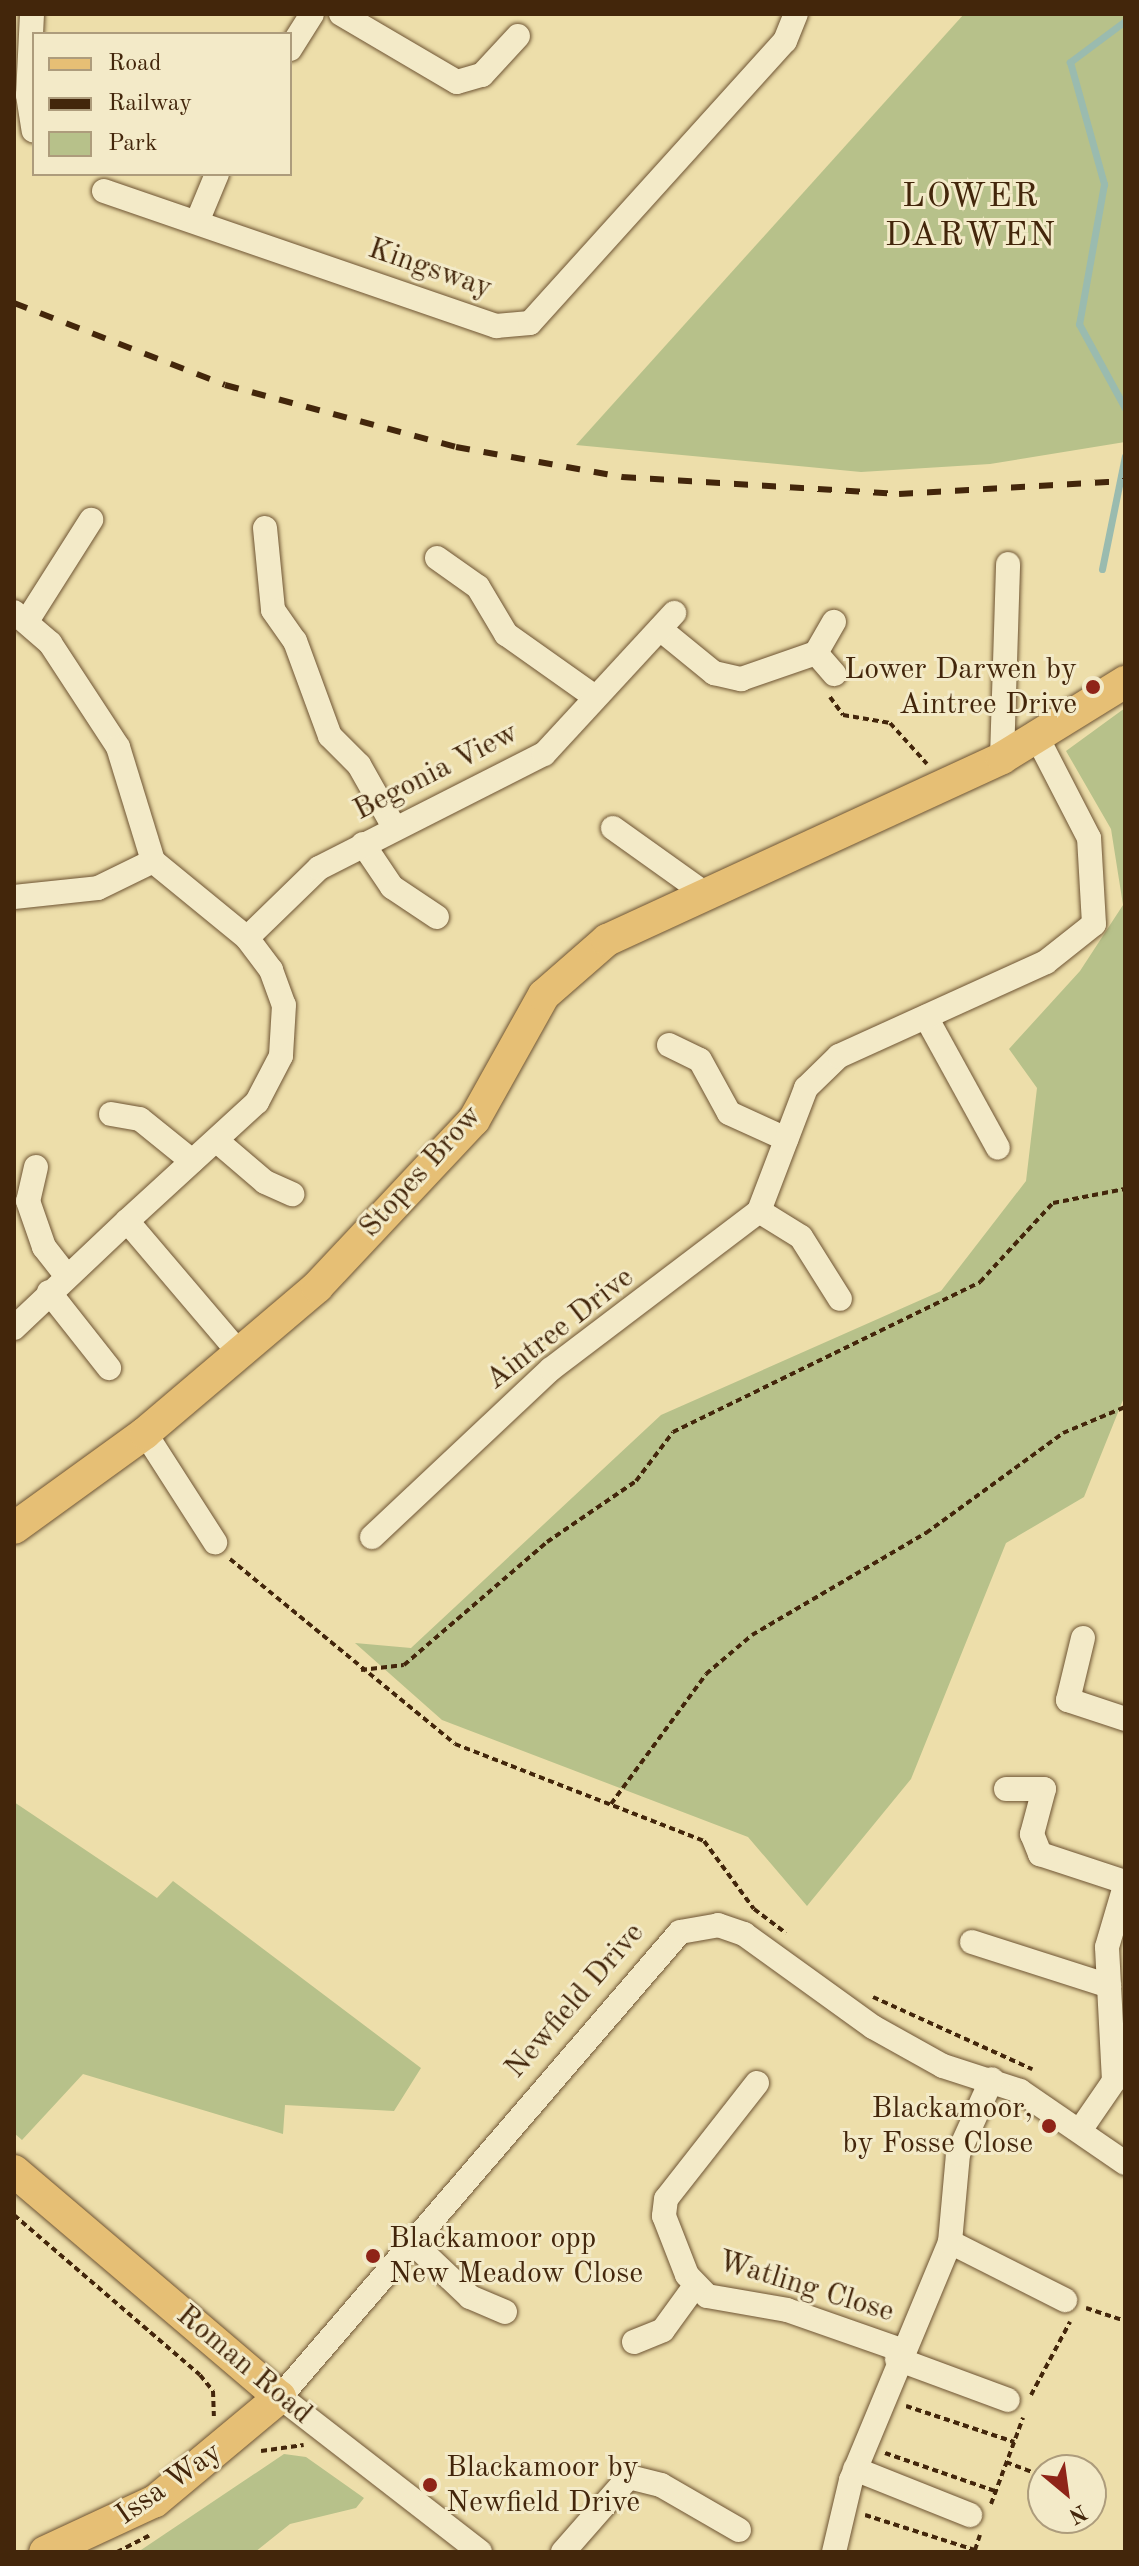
<!DOCTYPE html>
<html>
<head>
<meta charset="utf-8">
<style>
	body { margin:0 }
	#map { position:relative; width:1139px; height:2566px; overflow:hidden; background:#eddeaa; font-family:"Old Standard TT",serif }
	div>[style] { position:absolute }
	.green>* { inset:0; background:#b7c18a }
	.stream>* { height:7px; margin:-3.5px; padding:0 3.5px; transform-origin:3.5px; border-radius:3.5px; background:#9abbaf }
	.path>* { height:4px; margin-top:-2px; transform-origin:0; background:repeating-linear-gradient(90deg,#43260b 0 6px,transparent 0 10px) }
	.roads { filter:drop-shadow(0 0 2px #6e5433) drop-shadow(0 0 2px #6e5433) }
	.minor>* { height:24px; margin:-12px; padding:0 12px; transform-origin:12px; border-radius:12px; background:#f3eac8 }
	.major>* { height:32px; margin:-16px; padding:0 16px; transform-origin:16px; border-radius:16px; background:#e6bf75 }
	.rail>* { height:6px; margin-top:-3px; transform-origin:0; background:repeating-linear-gradient(90deg,#43260b 0 14px,transparent 0 28px) }
	.dots>* { width:22px; height:22px; translate:-50% -50%; box-sizing:border-box; border:4px solid #f3eac8; border-radius:50% }
	span { translate:-50% -50%; white-space:nowrap; text-align:center; line-height:1.15; -webkit-text-stroke:6px #f3eac8; paint-order:stroke }
	.street-label { font-size:30px; color:#43260b }
	.poi-label { font-size:30px; color:#43260b }
	.right { translate:-100% -50%; text-align:right }
	.left { translate:0 -50%; text-align:left }
	.quarter-label { font-size:34px; color:#43260b; letter-spacing:2px }
	.frame { position:absolute; inset:0; border:16px solid #43260b; pointer-events:none }
	.legend { position:absolute; left:32px; top:32px; width:260px; height:144px; box-sizing:border-box; background:#f3eac8; border:2px solid #ad9c7c; margin:0; padding:10px 14px; list-style:none; font-size:24px; color:#43260b }
	.legend li { display:flex; align-items:center; gap:16px; height:40px }
	.legend b { width:40px; border:2px solid #ad9c7c }
	.north { position:absolute; left:1027px; top:2454px; width:80px; height:80px; box-sizing:border-box; background:#f3eac8; border:2px solid #ad9c7c; border-radius:50%; rotate:151deg; font-size:22px; font-weight:700; line-height:32px; text-align:center; color:#43260b }
	.north::after { content:''; display:block; margin:auto; width:28px; height:36px; background:#8f2418; clip-path:polygon(50% 0,100% 100%,50% 72%,0 100%) }
</style>
</head>
<body>
<div id="map">
	<div class="green">
		<div style="clip-path:polygon(964px 14px,1125px 14px,1125px 442px,990px 464px,861px 472px,576px 445px)"></div>
		<div style="clip-path:polygon(1125px 708px,1125px 1395px,1084px 1497px,1006px 1543px,911px 1779px,807px 1906px,748px 1837px,442px 1720px,355px 1643px,411px 1648px,661px 1415px,941px 1291px,1026px 1181px,1037px 1088px,1009px 1049px,1080px 971px,1123px 905px,1111px 829px,1066px 751px)"></div>
		<div style="clip-path:polygon(14px 1802px,157px 1898px,173px 1881px,421px 2068px,394px 2111px,285px 2105px,283px 2134px,83px 2074px,22px 2140px,14px 2133px)"></div>
		<div style="clip-path:polygon(284px 2454px,306px 2457px,364px 2498px,356px 2508px,290px 2524px,255px 2552px,138px 2552px)"></div>
	</div>
	<div class="stream">
		<div style="left:1125px;top:21px;width:69px;rotate:143.3deg"></div>
		<div style="left:1070px;top:62px;width:127px;rotate:74.4deg"></div>
		<div style="left:1104px;top:184px;width:142px;rotate:100.1deg"></div>
		<div style="left:1079px;top:324px;width:96px;rotate:61.3deg"></div>
		<div style="left:1102px;top:569px;width:115px;rotate:-78.5deg"></div>
	</div>
	<div class="path">
		<div style="left:830px;top:697px;width:22px;rotate:54deg"></div>
		<div style="left:843px;top:715px;width:48px;rotate:9.7deg"></div>
		<div style="left:890px;top:723px;width:55px;rotate:47.9deg"></div>
		<div style="left:230px;top:1559px;width:291px;rotate:39.4deg"></div>
		<div style="left:455px;top:1744px;width:267px;rotate:21.3deg"></div>
		<div style="left:704px;top:1841px;width:84px;rotate:53.7deg"></div>
		<div style="left:754px;top:1909px;width:40px;rotate:37deg"></div>
		<div style="left:361px;top:1670px;width:43px;rotate:-6.6deg"></div>
		<div style="left:404px;top:1665px;width:189px;rotate:-40.7deg"></div>
		<div style="left:547px;top:1542px;width:108px;rotate:-34.4deg"></div>
		<div style="left:636px;top:1481px;width:61px;rotate:-52.9deg"></div>
		<div style="left:673px;top:1432px;width:342px;rotate:-26deg"></div>
		<div style="left:980px;top:1282px;width:108px;rotate:-47.3deg"></div>
		<div style="left:1053px;top:1203px;width:73px;rotate:-11deg"></div>
		<div style="left:611px;top:1804px;width:161px;rotate:-53.8deg"></div>
		<div style="left:706px;top:1674px;width:60px;rotate:-40.3deg"></div>
		<div style="left:752px;top:1635px;width:202px;rotate:-30.4deg"></div>
		<div style="left:926px;top:1533px;width:170px;rotate:-36.1deg"></div>
		<div style="left:1063px;top:1433px;width:67px;rotate:-22.8deg"></div>
		<div style="left:873px;top:1997px;width:175px;rotate:24.4deg"></div>
		<div style="left:14px;top:2215px;width:245px;rotate:40.7deg"></div>
		<div style="left:200px;top:2375px;width:21px;rotate:51deg"></div>
		<div style="left:213px;top:2391px;width:25px;rotate:88deg"></div>
		<div style="left:1086px;top:2308px;width:41px;rotate:18.4deg"></div>
		<div style="left:1031px;top:2395px;width:83px;rotate:-61.9deg"></div>
		<div style="left:906px;top:2406px;width:114px;rotate:18.4deg"></div>
		<div style="left:261px;top:2451px;width:43px;rotate:-7.9deg"></div>
		<div style="left:885px;top:2453px;width:116px;rotate:19.1deg"></div>
		<div style="left:1006px;top:2462px;width:40px;rotate:21deg"></div>
		<div style="left:991px;top:2504px;width:92px;rotate:-69.6deg"></div>
		<div style="left:865px;top:2515px;width:115px;rotate:17.7deg"></div>
		<div style="left:975px;top:2550px;width:16px;rotate:-72deg"></div>
		<div style="left:117px;top:2552px;width:36px;rotate:-27deg"></div>
	</div>
	<div class="roads">
		<div class="minor">
			<div style="left:32px;top:14px;width:81px;rotate:92.8deg"></div>
			<div style="left:28px;top:95px;width:36px;rotate:81deg"></div>
			<div style="left:341px;top:14px;width:134px;rotate:30.4deg"></div>
			<div style="left:457px;top:82px;width:26px;rotate:-16deg"></div>
			<div style="left:482px;top:75px;width:53px;rotate:-47.3deg"></div>
			<div style="left:290px;top:49px;width:41px;rotate:-57.8deg"></div>
			<div style="left:104px;top:191px;width:415px;rotate:19deg"></div>
			<div style="left:496px;top:326px;width:34px;rotate:-5deg"></div>
			<div style="left:530px;top:323px;width:380px;rotate:-47.9deg"></div>
			<div style="left:785px;top:41px;width:29px;rotate:-68deg"></div>
			<div style="left:197px;top:222px;width:52px;rotate:-67.4deg"></div>
			<div style="left:265px;top:528px;width:82px;rotate:84.4deg"></div>
			<div style="left:273px;top:610px;width:38px;rotate:55deg"></div>
			<div style="left:295px;top:641px;width:101px;rotate:69.8deg"></div>
			<div style="left:330px;top:736px;width:41px;rotate:45deg"></div>
			<div style="left:359px;top:765px;width:71px;rotate:60.6deg"></div>
			<div style="left:437px;top:558px;width:50px;rotate:35.3deg"></div>
			<div style="left:478px;top:587px;width:55px;rotate:59.2deg"></div>
			<div style="left:506px;top:634px;width:109px;rotate:35.3deg"></div>
			<div style="left:14px;top:612px;width:48px;rotate:40.7deg"></div>
			<div style="left:50px;top:643px;width:124px;rotate:56.8deg"></div>
			<div style="left:118px;top:747px;width:119px;rotate:72.9deg"></div>
			<div style="left:27px;top:621px;width:120px;rotate:-57.6deg"></div>
			<div style="left:660px;top:629px;width:70px;rotate:39.2deg"></div>
			<div style="left:714px;top:673px;width:28px;rotate:13deg"></div>
			<div style="left:741px;top:679px;width:79px;rotate:-19.1deg"></div>
			<div style="left:816px;top:653px;width:36px;rotate:-60deg"></div>
			<div style="left:816px;top:653px;width:28px;rotate:49deg"></div>
			<div style="left:1002px;top:758px;width:194px;rotate:-88.2deg"></div>
			<div style="left:613px;top:828px;width:112px;rotate:35.5deg"></div>
			<div style="left:363px;top:844px;width:52px;rotate:56deg"></div>
			<div style="left:392px;top:887px;width:54px;rotate:33.7deg"></div>
			<div style="left:153px;top:861px;width:122px;rotate:39.3deg"></div>
			<div style="left:247px;top:938px;width:40px;rotate:53deg"></div>
			<div style="left:271px;top:970px;width:37px;rotate:70deg"></div>
			<div style="left:284px;top:1005px;width:51px;rotate:93.4deg"></div>
			<div style="left:281px;top:1056px;width:52px;rotate:117.6deg"></div>
			<div style="left:257px;top:1102px;width:176px;rotate:137.5deg"></div>
			<div style="left:127px;top:1221px;width:176px;rotate:49.6deg"></div>
			<div style="left:14px;top:897px;width:84px;rotate:-6.1deg"></div>
			<div style="left:98px;top:888px;width:61px;rotate:-26.1deg"></div>
			<div style="left:247px;top:938px;width:100px;rotate:-44.2deg"></div>
			<div style="left:319px;top:868px;width:252px;rotate:-26.9deg"></div>
			<div style="left:544px;top:754px;width:192px;rotate:-47.3deg"></div>
			<div style="left:926px;top:1017px;width:149px;rotate:61.2deg"></div>
			<div style="left:669px;top:1045px;width:34px;rotate:26deg"></div>
			<div style="left:700px;top:1060px;width:60px;rotate:61.3deg"></div>
			<div style="left:729px;top:1113px;width:63px;rotate:24.5deg"></div>
			<div style="left:111px;top:1114px;width:29px;rotate:10deg"></div>
			<div style="left:140px;top:1119px;width:67px;rotate:38.9deg"></div>
			<div style="left:217px;top:1141px;width:63px;rotate:40.5deg"></div>
			<div style="left:265px;top:1182px;width:30px;rotate:24deg"></div>
			<div style="left:36px;top:1167px;width:35px;rotate:103deg"></div>
			<div style="left:28px;top:1201px;width:49px;rotate:70.8deg"></div>
			<div style="left:44px;top:1247px;width:37px;rotate:52deg"></div>
			<div style="left:759px;top:1211px;width:49px;rotate:31.8deg"></div>
			<div style="left:801px;top:1237px;width:73px;rotate:57.8deg"></div>
			<div style="left:49px;top:1292px;width:97px;rotate:51.7deg"></div>
			<div style="left:14px;top:1328px;width:156px;rotate:-43.4deg"></div>
			<div style="left:145px;top:1433px;width:130px;rotate:57.3deg"></div>
			<div style="left:372px;top:1537px;width:245px;rotate:-43.2deg"></div>
			<div style="left:551px;top:1369px;width:261px;rotate:-37.2deg"></div>
			<div style="left:759px;top:1211px;width:132px;rotate:-69.1deg"></div>
			<div style="left:806px;top:1088px;width:46px;rotate:-44.1deg"></div>
			<div style="left:839px;top:1056px;width:227px;rotate:-24.4deg"></div>
			<div style="left:1046px;top:962px;width:61px;rotate:-38.4deg"></div>
			<div style="left:1094px;top:924px;width:86px;rotate:-93.3deg"></div>
			<div style="left:1089px;top:838px;width:111px;rotate:-117.3deg"></div>
			<div style="left:1083px;top:1638px;width:64px;rotate:103.6deg"></div>
			<div style="left:1068px;top:1700px;width:60px;rotate:18.4deg"></div>
			<div style="left:1006px;top:1789px;width:38px"></div>
			<div style="left:1044px;top:1789px;width:47px;rotate:104.9deg"></div>
			<div style="left:1032px;top:1834px;width:22px;rotate:68deg"></div>
			<div style="left:1040px;top:1854px;width:89px;rotate:18.2deg"></div>
			<div style="left:972px;top:1942px;width:144px;rotate:17.8deg"></div>
			<div style="left:757px;top:2083px;width:147px;rotate:128.1deg"></div>
			<div style="left:666px;top:2199px;width:17px;rotate:97deg"></div>
			<div style="left:664px;top:2216px;width:63px;rotate:68.7deg"></div>
			<div style="left:687px;top:2275px;width:29px;rotate:46deg"></div>
			<div style="left:707px;top:2296px;width:81px;rotate:9.9deg"></div>
			<div style="left:787px;top:2310px;width:121px;rotate:19.3deg"></div>
			<div style="left:1081px;top:2129px;width:58px;rotate:-55.5deg"></div>
			<div style="left:1114px;top:2081px;width:134px;rotate:-93deg"></div>
			<div style="left:1107px;top:1947px;width:64px;rotate:-73.6deg"></div>
			<div style="left:412px;top:2242px;width:80px;rotate:43.5deg"></div>
			<div style="left:470px;top:2297px;width:38px;rotate:23deg"></div>
			<div style="left:950px;top:2242px;width:129px;rotate:26.8deg"></div>
			<div style="left:634px;top:2342px;width:31px;rotate:-22deg"></div>
			<div style="left:663px;top:2330px;width:54px;rotate:-54deg"></div>
			<div style="left:897px;top:2359px;width:118px;rotate:20.3deg"></div>
			<div style="left:855px;top:2469px;width:124px;rotate:21.8deg"></div>
			<div style="left:480px;top:2552px;width:253px;rotate:-142.2deg"></div>
			<div style="left:280px;top:2397px;width:613px;rotate:-49.3deg"></div>
			<div style="left:680px;top:1932px;width:39px;rotate:-10deg"></div>
			<div style="left:718px;top:1925px;width:28px;rotate:19deg"></div>
			<div style="left:744px;top:1934px;width:159px;rotate:35.8deg"></div>
			<div style="left:873px;top:2027px;width:80px;rotate:29.1deg"></div>
			<div style="left:943px;top:2066px;width:81px;rotate:18deg"></div>
			<div style="left:1020px;top:2091px;width:127px;rotate:34.4deg"></div>
			<div style="left:563px;top:2552px;width:100px;rotate:-48.7deg"></div>
			<div style="left:629px;top:2477px;width:33px;rotate:14deg"></div>
			<div style="left:661px;top:2485px;width:90px;rotate:30deg"></div>
			<div style="left:834px;top:2552px;width:74px;rotate:-76.7deg"></div>
			<div style="left:851px;top:2480px;width:258px;rotate:-67.4deg"></div>
			<div style="left:950px;top:2242px;width:88px;rotate:-84.8deg"></div>
			<div style="left:958px;top:2154px;width:82px;rotate:-65.6deg"></div>
		</div>
		<div class="major">
			<div style="left:14px;top:1528px;width:162px;rotate:-35.9deg"></div>
			<div style="left:145px;top:1433px;width:226px;rotate:-40.3deg"></div>
			<div style="left:317px;top:1287px;width:229px;rotate:-46.8deg"></div>
			<div style="left:474px;top:1120px;width:143px;rotate:-60.8deg"></div>
			<div style="left:544px;top:995px;width:84px;rotate:-41.1deg"></div>
			<div style="left:607px;top:940px;width:435px;rotate:-24.7deg"></div>
			<div style="left:1002px;top:758px;width:145px;rotate:-31.7deg"></div>
			<div style="left:14px;top:2171px;width:349px;rotate:40.4deg"></div>
			<div style="left:280px;top:2397px;width:163px;rotate:140.2deg"></div>
			<div style="left:155px;top:2501px;width:121px;rotate:155.1deg"></div>
		</div>
	</div>
	<div class="rail">
		<div style="left:14px;top:303px;width:226px;rotate:21.2deg"></div>
		<div style="left:225px;top:385px;width:239px;rotate:15deg"></div>
		<div style="left:456px;top:447px;width:169px;rotate:10.2deg"></div>
		<div style="left:622px;top:477px;width:278px;rotate:3.5deg"></div>
		<div style="left:899px;top:494px;width:226px;rotate:-3.3deg"></div>
	</div>
	<div class="dots">
		<div style="left:1093px;top:687px;background:#8f2418"></div>
		<div style="left:1049px;top:2126px;background:#8f2418"></div>
		<div style="left:373px;top:2256px;background:#8f2418"></div>
		<div style="left:430px;top:2485px;background:#8f2418"></div>
	</div>
	<div class="street-label">
		<span style="left:430px;top:269px;rotate:19deg">Kingsway</span>
		<span style="left:436px;top:772px;rotate:-27deg">Begonia View</span>
		<span style="left:421px;top:1172px;rotate:-48deg">Stopes Brow</span>
		<span style="left:560px;top:1329px;rotate:-38deg">Aintree Drive</span>
		<span style="left:575px;top:2001px;rotate:-49deg">Newfield Drive</span>
		<span style="left:806px;top:2287px;rotate:17deg">Watling Close</span>
		<span style="left:244px;top:2365px;rotate:40deg">Roman Road</span>
		<span style="left:169px;top:2484px;rotate:-35deg">Issa Way</span>
	</div>
	<div class="poi-label">
		<span class="right" style="left:1077px;top:687px">Lower Darwen by<br>Aintree Drive</span>
		<span class="right" style="left:1033px;top:2126px">Blackamoor,<br>by Fosse Close</span>
		<span class="left" style="left:389px;top:2256px">Blackamoor opp<br>New Meadow Close</span>
		<span class="left" style="left:446px;top:2485px">Blackamoor by<br>Newfield Drive</span>
	</div>
	<div class="quarter-label">
		<span style="left:971px;top:217px">LOWER<br>DARWEN</span>
	</div>
	<div class="frame"></div>
	<ul class="legend">
	<li><b style="height:10px;background:#e6bf75"></b>Road</li>
	<li><b style="height:10px;background:#43260b"></b>Railway</li>
	<li><b style="height:22px;background:#b7c18a"></b>Park</li>
	</ul>
	<div class="north">N</div>
</div>
</body>
</html>
